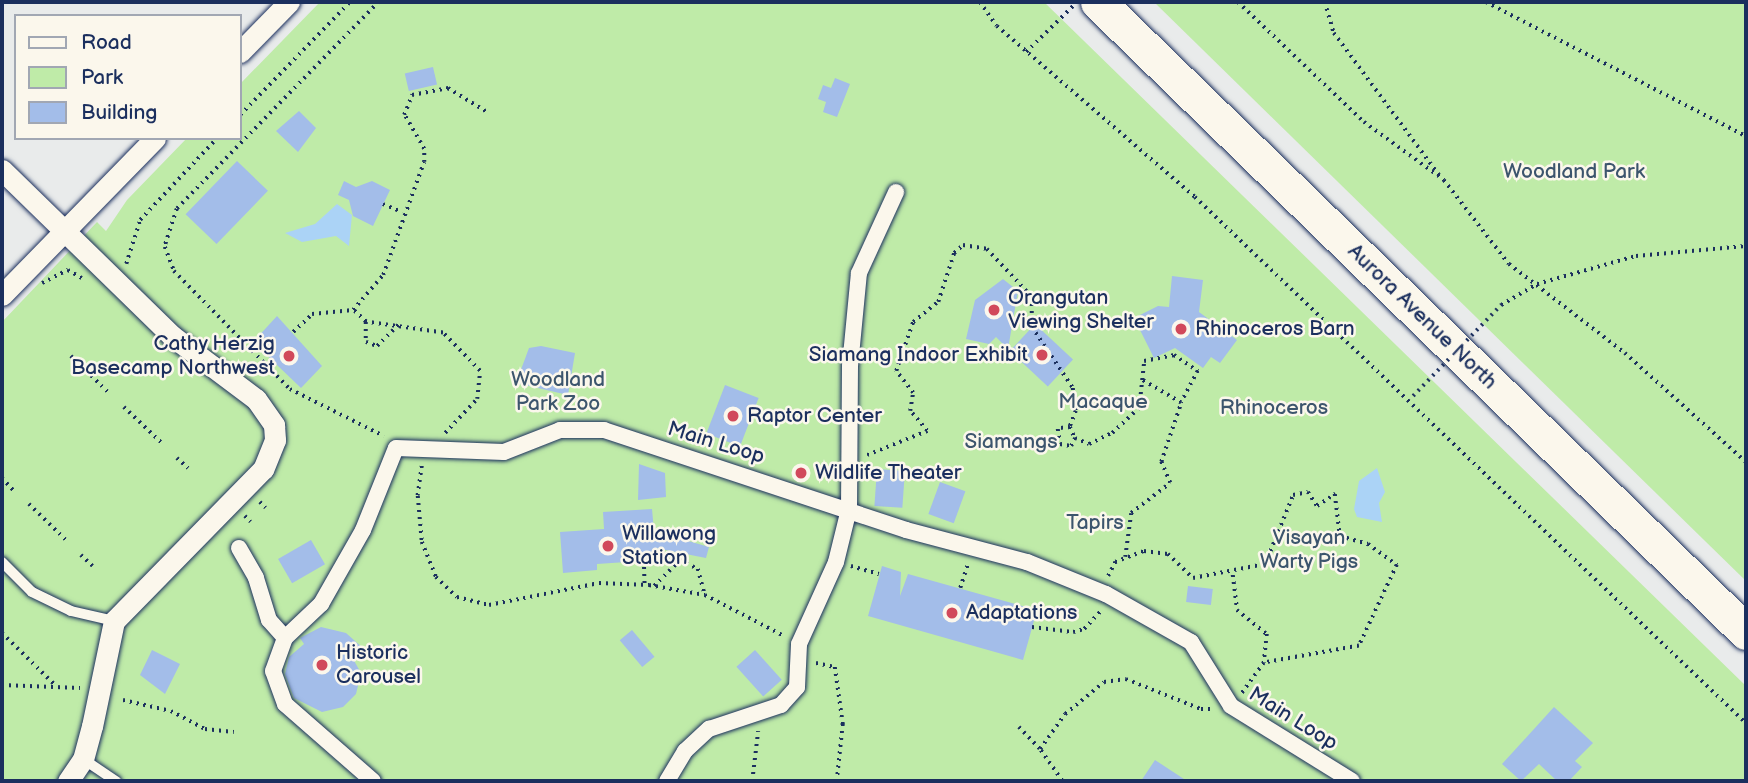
<!DOCTYPE html>
<html>
<head>
<meta charset="utf-8">
<style>
	body { margin:0 }
	#map { position:relative; width:1748px; height:783px; overflow:hidden; background:#e9ebeb; font-family:"Balsamiq Sans",sans-serif }
	div>[style] { position:absolute }
	.green>* { inset:0; background:#bfeba8 }
	.water>* { inset:0; background:#abd3f6 }
	.building>* { inset:0; background:#a3bde9; transform-origin:0 0 }
	.path>* { height:3.5px; margin-top:-1.75px; transform-origin:0; background:repeating-linear-gradient(90deg,#1b2f5e 0 2px,transparent 0 7px) }
	.roads { filter:drop-shadow(0 0 2px #1b2f5e) drop-shadow(0 0 2px #1b2f5e) }
	.service>* { height:10px; margin:-5px; padding:0 5px; transform-origin:5px; border-radius:5px; background:#fbf7ec }
	.pedestrian>* { height:16px; margin:-8px; padding:0 8px; transform-origin:8px; border-radius:8px; background:#fbf7ec }
	.minor>* { height:21px; margin:-10.5px; padding:0 10.5px; transform-origin:10.5px; border-radius:10.5px; background:#fbf7ec }
	.trunk>* { height:35px; margin:-17.5px; padding:0 17.5px; transform-origin:17.5px; border-radius:17.5px; background:#fbf7ec }
	.path-bridge>* { height:3.5px; margin-top:-1.75px; transform-origin:0; background:repeating-linear-gradient(90deg,#1b2f5e 0 2px,transparent 0 7px) }
	.dots>* { width:19px; height:19px; translate:-50% -50%; box-sizing:border-box; border:4px solid #fbf7ec; border-radius:50% }
	span { translate:-50% -50%; white-space:nowrap; text-align:center; line-height:1.15; -webkit-text-stroke:5px #fbf7ec; paint-order:stroke }
	.park-label { font-size:21px; color:#3c556d }
	.poi-label { font-size:21px; color:#1b2f5e }
	.left { translate:0 -50%; text-align:left }
	.right { translate:-100% -50%; text-align:right }
	.street-label { font-size:21px; color:#1b2f5e }
	.frame { position:absolute; inset:0; border:4px solid #1b2f5e; pointer-events:none }
	.legend { position:absolute; left:14px; top:14px; width:228px; height:126px; box-sizing:border-box; background:#fbf7ec; border:2px solid #a1a7b3; margin:0; padding:9px 12px; list-style:none; font-size:21px; color:#1b2f5e }
	.legend li { display:flex; align-items:center; gap:14px; height:35px }
	.legend b { width:35px; border:2px solid #a1a7b3 }
</style>
</head>
<body>
<div id="map">
	<div class="green">
		<div style="clip-path:polygon(320px 2px,1044px 2px,1746px 686px,1746px 781px,2px 781px,2px 322px,97px 222px,106px 231px,127px 200px,187px 138px,240px 138px,240px 84px)"></div>
		<div style="clip-path:polygon(1154px 2px,1746px 2px,1746px 581px,1704px 540px)"></div>
	</div>
	<div class="water">
		<div style="clip-path:polygon(337px 204px,352px 215px,349px 246px,336px 236px,302px 242px,285px 233px,315px 224px)"></div>
		<div style="clip-path:polygon(1377px 468px,1385px 492px,1379px 503px,1382px 522px,1357px 517px,1354px 509px,1359px 481px)"></div>
	</div>
	<div class="building">
		<div style="left:433px;top:67px;width:18px;height:29px;rotate:77deg"></div>
		<div style="clip-path:polygon(835px 78px,850px 84px,837px 117px,823px 112px,826px 102px,818px 99px,823px 85px,831px 88px)"></div>
		<div style="clip-path:polygon(299px 111px,316px 128px,298px 152px,276px 131px)"></div>
		<div style="left:237px;top:161px;width:43px;height:74px;rotate:44deg"></div>
		<div style="clip-path:polygon(344px 181px,356px 187px,372px 181px,390px 190px,373px 226px,353px 216px,349px 200px,338px 195px)"></div>
		<div style="clip-path:polygon(1172px 276px,1203px 280px,1199px 312px,1237px 340px,1220px 363px,1211px 357px,1203px 368px,1175px 348px,1154px 358px,1134px 318px,1158px 306px,1169px 307px)"></div>
		<div style="clip-path:polygon(1003px 279px,1018px 291px,1008px 349px,996px 337px,989px 344px,966px 339px,975px 300px)"></div>
		<div style="clip-path:polygon(277px 316px,322px 366px,301px 388px,253px 342px)"></div>
		<div style="left:1035px;top:324px;width:52px;height:37px;rotate:43deg"></div>
		<div style="clip-path:polygon(541px 346px,575px 353px,568px 395px,516px 383px,529px 348px)"></div>
		<div style="left:725px;top:385px;width:36px;height:52px;rotate:21deg"></div>
		<div style="clip-path:polygon(639px 464px,665px 473px,666px 497px,638px 500px)"></div>
		<div style="left:877px;top:469px;width:28px;height:37px;rotate:4deg"></div>
		<div style="left:940px;top:482px;width:27px;height:34px;rotate:20deg"></div>
		<div style="clip-path:polygon(652px 509px,654px 531px,709px 547px,706px 558px,655px 548px,656px 560px,597px 564px,597px 570px,563px 573px,560px 532px,604px 529px,603px 512px)"></div>
		<div style="left:311px;top:540px;width:28px;height:38px;rotate:60deg"></div>
		<div style="clip-path:polygon(882px 566px,901px 572px,900px 596px,908px 574px,1037px 610px,1023px 660px,868px 616px)"></div>
		<div style="left:1188px;top:586px;width:25px;height:16px;rotate:7deg"></div>
		<div style="clip-path:polygon(321px 627px,346px 633px,364px 649px,352px 657px,361px 673px,356px 694px,343px 707px,322px 712px,294px 698px,285px 674px,289px 657px,304px 644px,300px 638px)"></div>
		<div style="left:632px;top:630px;width:35px;height:16px;rotate:50deg"></div>
		<div style="clip-path:polygon(152px 650px,180px 664px,165px 694px,140px 675px)"></div>
		<div style="left:755px;top:650px;width:40px;height:25px;rotate:48deg"></div>
		<div style="clip-path:polygon(1554px 707px,1593px 743px,1575px 761px,1582px 767px,1569px 781px,1557px 781px,1539px 764px,1521px 781px,1502px 764px)"></div>
		<div style="clip-path:polygon(1155px 760px,1187px 781px,1141px 781px)"></div>
	</div>
	<div class="path">
		<div style="left:379px;top:2px;width:289px;rotate:134.3deg"></div>
		<div style="left:177px;top:209px;width:40px;rotate:108deg"></div>
		<div style="left:165px;top:247px;width:26px;rotate:69deg"></div>
		<div style="left:174px;top:271px;width:165px;rotate:45.5deg"></div>
		<div style="left:290px;top:389px;width:105px;rotate:26.6deg"></div>
		<div style="left:980px;top:2px;width:29px;rotate:55deg"></div>
		<div style="left:997px;top:26px;width:262px;rotate:40.8deg"></div>
		<div style="left:1195px;top:197px;width:762px;rotate:43.67deg"></div>
		<div style="left:1238px;top:2px;width:174px;rotate:43.6deg"></div>
		<div style="left:1364px;top:122px;width:99px;rotate:35.9deg"></div>
		<div style="left:1444px;top:180px;width:106px;rotate:52.3deg"></div>
		<div style="left:1509px;top:264px;width:146px;rotate:37.5deg"></div>
		<div style="left:1625px;top:353px;width:163px;rotate:42deg"></div>
		<div style="left:1325px;top:2px;width:32px;rotate:74deg"></div>
		<div style="left:1334px;top:33px;width:178px;rotate:53.5deg"></div>
		<div style="left:1486px;top:2px;width:292px;rotate:27.3deg"></div>
		<div style="left:1026px;top:52px;width:66px;rotate:-44.4deg"></div>
		<div style="left:240px;top:115px;width:158px;rotate:-45.8deg"></div>
		<div style="left:383px;top:204px;width:21px;rotate:23deg"></div>
		<div style="left:126px;top:264px;width:46px;rotate:-72.3deg"></div>
		<div style="left:140px;top:220px;width:112px;rotate:-46.8deg"></div>
		<div style="left:42px;top:283px;width:29px;rotate:-27deg"></div>
		<div style="left:68px;top:270px;width:16px;rotate:30deg"></div>
		<div style="left:1501px;top:305px;width:42px;rotate:-30.3deg"></div>
		<div style="left:1537px;top:284px;width:103px;rotate:-15.8deg"></div>
		<div style="left:1636px;top:256px;width:110px;rotate:-5.2deg"></div>
		<div style="left:366px;top:322px;width:20px;rotate:90deg"></div>
		<div style="left:366px;top:342px;width:12px;rotate:20deg"></div>
		<div style="left:377px;top:346px;width:30px;rotate:-45deg"></div>
		<div style="left:293px;top:332px;width:26px;rotate:-43deg"></div>
		<div style="left:312px;top:314px;width:41px;rotate:-5.6deg"></div>
		<div style="left:71px;top:356px;width:53px;rotate:44.2deg"></div>
		<div style="left:124px;top:407px;width:54px;rotate:43.5deg"></div>
		<div style="left:1070px;top:427px;width:12px;rotate:171deg"></div>
		<div style="left:1058px;top:429px;width:15px;rotate:82deg"></div>
		<div style="left:1060px;top:444px;width:11px;rotate:10deg"></div>
		<div style="left:1071px;top:446px;width:9px;rotate:-63deg"></div>
		<div style="left:445px;top:433px;width:47px;rotate:-46.7deg"></div>
		<div style="left:477px;top:399px;width:28px;rotate:-84deg"></div>
		<div style="left:480px;top:371px;width:53px;rotate:-134.2deg"></div>
		<div style="left:443px;top:333px;width:78px;rotate:-171.9deg"></div>
		<div style="left:366px;top:322px;width:18px;rotate:-137deg"></div>
		<div style="left:353px;top:310px;width:46px;rotate:-49.4deg"></div>
		<div style="left:383px;top:275px;width:120px;rotate:-70.1deg"></div>
		<div style="left:424px;top:162px;width:13px;rotate:-90deg"></div>
		<div style="left:424px;top:149px;width:39px;rotate:-120deg"></div>
		<div style="left:404px;top:115px;width:22px;rotate:-68deg"></div>
		<div style="left:412px;top:95px;width:37px;rotate:-11deg"></div>
		<div style="left:448px;top:88px;width:46px;rotate:31.6deg"></div>
		<div style="left:867px;top:455px;width:65px;rotate:-21.8deg"></div>
		<div style="left:927px;top:431px;width:26px;rotate:-130deg"></div>
		<div style="left:910px;top:411px;width:18px;rotate:-81deg"></div>
		<div style="left:913px;top:393px;width:28px;rotate:-128deg"></div>
		<div style="left:896px;top:371px;width:52px;rotate:-70.9deg"></div>
		<div style="left:913px;top:322px;width:32px;rotate:-39deg"></div>
		<div style="left:938px;top:302px;width:52px;rotate:-71.9deg"></div>
		<div style="left:954px;top:253px;width:12px;rotate:-42deg"></div>
		<div style="left:963px;top:245px;width:24px;rotate:9deg"></div>
		<div style="left:987px;top:249px;width:66px;rotate:46.8deg"></div>
		<div style="left:1032px;top:297px;width:30px;rotate:90deg"></div>
		<div style="left:1032px;top:327px;width:73px;rotate:56.1deg"></div>
		<div style="left:1073px;top:388px;width:23px;rotate:83deg"></div>
		<div style="left:1076px;top:411px;width:17px;rotate:111deg"></div>
		<div style="left:1070px;top:427px;width:12px;rotate:66deg"></div>
		<div style="left:1075px;top:438px;width:15px;rotate:23deg"></div>
		<div style="left:1089px;top:444px;width:25px;rotate:-26deg"></div>
		<div style="left:1112px;top:433px;width:37px;rotate:-43deg"></div>
		<div style="left:1139px;top:408px;width:47px;rotate:-83.9deg"></div>
		<div style="left:1144px;top:361px;width:31px;rotate:-11deg"></div>
		<div style="left:1174px;top:355px;width:29px;rotate:34deg"></div>
		<div style="left:1198px;top:371px;width:36px;rotate:118deg"></div>
		<div style="left:177px;top:458px;width:15px;rotate:42deg"></div>
		<div style="left:422px;top:466px;width:30px;rotate:98deg"></div>
		<div style="left:418px;top:496px;width:46px;rotate:85deg"></div>
		<div style="left:422px;top:542px;width:38px;rotate:68deg"></div>
		<div style="left:436px;top:577px;width:29px;rotate:44deg"></div>
		<div style="left:457px;top:597px;width:33px;rotate:14deg"></div>
		<div style="left:489px;top:605px;width:112px;rotate:-11.3deg"></div>
		<div style="left:599px;top:583px;width:50px;rotate:2.3deg"></div>
		<div style="left:649px;top:585px;width:57px;rotate:10.1deg"></div>
		<div style="left:705px;top:595px;width:89px;rotate:27.4deg"></div>
		<div style="left:2px;top:478px;width:18px;rotate:47deg"></div>
		<div style="left:260px;top:502px;width:8px;rotate:45deg"></div>
		<div style="left:29px;top:504px;width:53px;rotate:44.2deg"></div>
		<div style="left:245px;top:516px;width:8px;rotate:45deg"></div>
		<div style="left:81px;top:555px;width:16px;rotate:43deg"></div>
		<div style="left:1125px;top:557px;width:44px;rotate:-82.2deg"></div>
		<div style="left:1131px;top:513px;width:49px;rotate:-37.6deg"></div>
		<div style="left:1170px;top:483px;width:23px;rotate:-113deg"></div>
		<div style="left:1161px;top:462px;width:62px;rotate:-71.3deg"></div>
		<div style="left:1181px;top:403px;width:48px;rotate:-149.7deg"></div>
		<div style="left:644px;top:560px;width:25px;rotate:88deg"></div>
		<div style="left:851px;top:566px;width:29px;rotate:16deg"></div>
		<div style="left:1233px;top:575px;width:35px;rotate:83deg"></div>
		<div style="left:1237px;top:610px;width:38px;rotate:39deg"></div>
		<div style="left:1267px;top:634px;width:29px;rotate:96deg"></div>
		<div style="left:1264px;top:663px;width:39px;rotate:126deg"></div>
		<div style="left:1108px;top:576px;width:16px;rotate:-63deg"></div>
		<div style="left:1115px;top:562px;width:31px;rotate:-21deg"></div>
		<div style="left:1144px;top:551px;width:24px;rotate:7deg"></div>
		<div style="left:1168px;top:554px;width:35px;rotate:44deg"></div>
		<div style="left:1193px;top:578px;width:73px;rotate:-11deg"></div>
		<div style="left:1265px;top:564px;width:74px;rotate:-67.9deg"></div>
		<div style="left:1293px;top:495px;width:15px;rotate:-11deg"></div>
		<div style="left:1308px;top:492px;width:17px;rotate:57deg"></div>
		<div style="left:1317px;top:506px;width:22px;rotate:-34deg"></div>
		<div style="left:1335px;top:494px;width:42px;rotate:83.2deg"></div>
		<div style="left:1340px;top:536px;width:29px;rotate:16deg"></div>
		<div style="left:1368px;top:544px;width:36px;rotate:36deg"></div>
		<div style="left:1397px;top:565px;width:89px;rotate:115.1deg"></div>
		<div style="left:1359px;top:646px;width:97px;rotate:169.9deg"></div>
		<div style="left:654px;top:586px;width:37px;rotate:-45deg"></div>
		<div style="left:680px;top:560px;width:20px;rotate:27deg"></div>
		<div style="left:698px;top:569px;width:27px;rotate:75deg"></div>
		<div style="left:960px;top:588px;width:26px;rotate:-72deg"></div>
		<div style="left:1032px;top:627px;width:41px;rotate:7deg"></div>
		<div style="left:1073px;top:632px;width:11px;rotate:-15deg"></div>
		<div style="left:1084px;top:629px;width:25px;rotate:-47deg"></div>
		<div style="left:2px;top:633px;width:73px;rotate:44.4deg"></div>
		<div style="left:816px;top:663px;width:19px;rotate:12deg"></div>
		<div style="left:835px;top:667px;width:58px;rotate:82deg"></div>
		<div style="left:843px;top:724px;width:57px;rotate:96deg"></div>
		<div style="left:2px;top:685px;width:78px;rotate:2.2deg"></div>
		<div style="left:123px;top:700px;width:49px;rotate:12.9deg"></div>
		<div style="left:171px;top:711px;width:38px;rotate:28deg"></div>
		<div style="left:205px;top:729px;width:29px;rotate:6deg"></div>
		<div style="left:1019px;top:727px;width:30px;rotate:46deg"></div>
		<div style="left:752px;top:781px;width:50px;rotate:-83.2deg"></div>
		<div style="left:1062px;top:781px;width:39px;rotate:-125deg"></div>
		<div style="left:1040px;top:749px;width:43px;rotate:-54.5deg"></div>
		<div style="left:1065px;top:714px;width:50px;rotate:-39.4deg"></div>
		<div style="left:1104px;top:682px;width:22px;rotate:-8deg"></div>
		<div style="left:1126px;top:679px;width:81px;rotate:21.8deg"></div>
		<div style="left:1201px;top:709px;width:13px"></div>
	</div>
	<div class="roads">
		<div class="service">
			<div style="left:2px;top:562px;width:42px;rotate:45deg"></div>
			<div style="left:32px;top:592px;width:43px;rotate:26deg"></div>
			<div style="left:71px;top:611px;width:44px;rotate:13.1deg"></div>
			<div style="left:83px;top:759px;width:40px;rotate:34deg"></div>
		</div>
		<div class="pedestrian">
			<div style="left:239px;top:548px;width:34px;rotate:60deg"></div>
			<div style="left:256px;top:578px;width:44px;rotate:72.8deg"></div>
			<div style="left:269px;top:620px;width:24px;rotate:48deg"></div>
			<div style="left:373px;top:781px;width:117px;rotate:-138.8deg"></div>
			<div style="left:285px;top:704px;width:35px;rotate:-110deg"></div>
			<div style="left:273px;top:671px;width:35px;rotate:-70deg"></div>
			<div style="left:285px;top:638px;width:50px;rotate:-43.4deg"></div>
			<div style="left:321px;top:604px;width:85px;rotate:-60.4deg"></div>
			<div style="left:363px;top:530px;width:88px;rotate:-68.1deg"></div>
			<div style="left:396px;top:448px;width:108px;rotate:2.1deg"></div>
			<div style="left:504px;top:452px;width:60px;rotate:-21.4deg"></div>
			<div style="left:560px;top:430px;width:44px"></div>
			<div style="left:604px;top:430px;width:318px;rotate:18.3deg"></div>
			<div style="left:906px;top:530px;width:125px;rotate:14.8deg"></div>
			<div style="left:1027px;top:562px;width:85px;rotate:22.1deg"></div>
			<div style="left:1106px;top:594px;width:98px;rotate:29.5deg"></div>
			<div style="left:1191px;top:642px;width:75px;rotate:58deg"></div>
			<div style="left:1231px;top:706px;width:142px;rotate:31.8deg"></div>
			<div style="left:667px;top:781px;width:35px;rotate:-59deg"></div>
			<div style="left:685px;top:751px;width:33px;rotate:-43deg"></div>
			<div style="left:709px;top:729px;width:76px;rotate:-18.4deg"></div>
			<div style="left:781px;top:705px;width:24px;rotate:-48deg"></div>
			<div style="left:797px;top:687px;width:43px;rotate:-87.3deg"></div>
			<div style="left:799px;top:644px;width:90px;rotate:-65.7deg"></div>
			<div style="left:836px;top:562px;width:55px;rotate:-76.2deg"></div>
			<div style="left:849px;top:509px;width:143px;rotate:-89.6deg"></div>
			<div style="left:850px;top:366px;width:93px;rotate:-84.5deg"></div>
			<div style="left:859px;top:273px;width:89px;rotate:-65.4deg"></div>
		</div>
		<div class="minor">
			<div style="left:240px;top:52px;width:70px;rotate:-45.6deg"></div>
			<div style="left:2px;top:170px;width:238px;rotate:44.3deg"></div>
			<div style="left:172px;top:336px;width:105px;rotate:36.9deg"></div>
			<div style="left:256px;top:399px;width:32px;rotate:55deg"></div>
			<div style="left:274px;top:425px;width:15px;rotate:86deg"></div>
			<div style="left:275px;top:440px;width:31px;rotate:112deg"></div>
			<div style="left:263px;top:469px;width:213px;rotate:134.4deg"></div>
			<div style="left:114px;top:621px;width:107px;rotate:101.8deg"></div>
			<div style="left:92px;top:726px;width:34px;rotate:105deg"></div>
			<div style="left:83px;top:759px;width:27px;rotate:124deg"></div>
			<div style="left:2px;top:295px;width:219px;rotate:-45.7deg"></div>
		</div>
		<div class="trunk">
			<div style="left:1098px;top:2px;width:904px;rotate:44.19deg"></div>
		</div>
	</div>
	<div class="path-bridge">
		<div style="left:1413px;top:396px;width:127px;rotate:-46deg"></div>
	</div>
	<div class="dots">
		<div style="left:994px;top:310px;background:#d1495b"></div>
		<div style="left:1181px;top:329px;background:#d1495b"></div>
		<div style="left:1042px;top:355px;background:#d1495b"></div>
		<div style="left:289px;top:356px;background:#d1495b"></div>
		<div style="left:733px;top:416px;background:#d1495b"></div>
		<div style="left:801px;top:473px;background:#d1495b"></div>
		<div style="left:608px;top:546px;background:#d1495b"></div>
		<div style="left:952px;top:613px;background:#d1495b"></div>
		<div style="left:322px;top:665px;background:#d1495b"></div>
	</div>
	<div class="park-label">
		<span style="left:1574px;top:172px">Woodland Park</span>
		<span style="left:558px;top:392px">Woodland<br>Park Zoo</span>
		<span style="left:1103px;top:402px">Macaque</span>
		<span style="left:1274px;top:408px">Rhinoceros</span>
		<span style="left:1011px;top:442px">Siamangs</span>
		<span style="left:1095px;top:523px">Tapirs</span>
		<span style="left:1309px;top:550px">Visayan<br>Warty Pigs</span>
	</div>
	<div class="poi-label">
		<span class="left" style="left:1008px;top:310px">Orangutan<br>Viewing Shelter</span>
		<span class="left" style="left:1195px;top:329px">Rhinoceros Barn</span>
		<span class="right" style="left:275px;top:356px">Cathy Herzig<br>Basecamp Northwest</span>
		<span class="right" style="left:1028px;top:355px">Siamang Indoor Exhibit</span>
		<span class="left" style="left:747px;top:416px">Raptor Center</span>
		<span class="left" style="left:815px;top:473px">Wildlife Theater</span>
		<span class="left" style="left:622px;top:546px">Willawong<br>Station</span>
		<span class="left" style="left:966px;top:613px">Adaptations</span>
		<span class="left" style="left:336px;top:665px">Historic<br>Carousel</span>
	</div>
	<div class="street-label">
		<span style="left:1422px;top:317px;rotate:44deg">Aurora Avenue North</span>
		<span style="left:716px;top:443px;rotate:17deg">Main Loop</span>
		<span style="left:1293px;top:719px;rotate:32deg">Main Loop</span>
	</div>
	<div class="frame"></div>
	<ul class="legend">
	<li><b style="height:9px;background:#fbf7ec"></b>Road</li>
	<li><b style="height:19px;background:#bfeba8"></b>Park</li>
	<li><b style="height:19px;background:#a3bde9"></b>Building</li>
	</ul>
</div>
</body>
</html>
